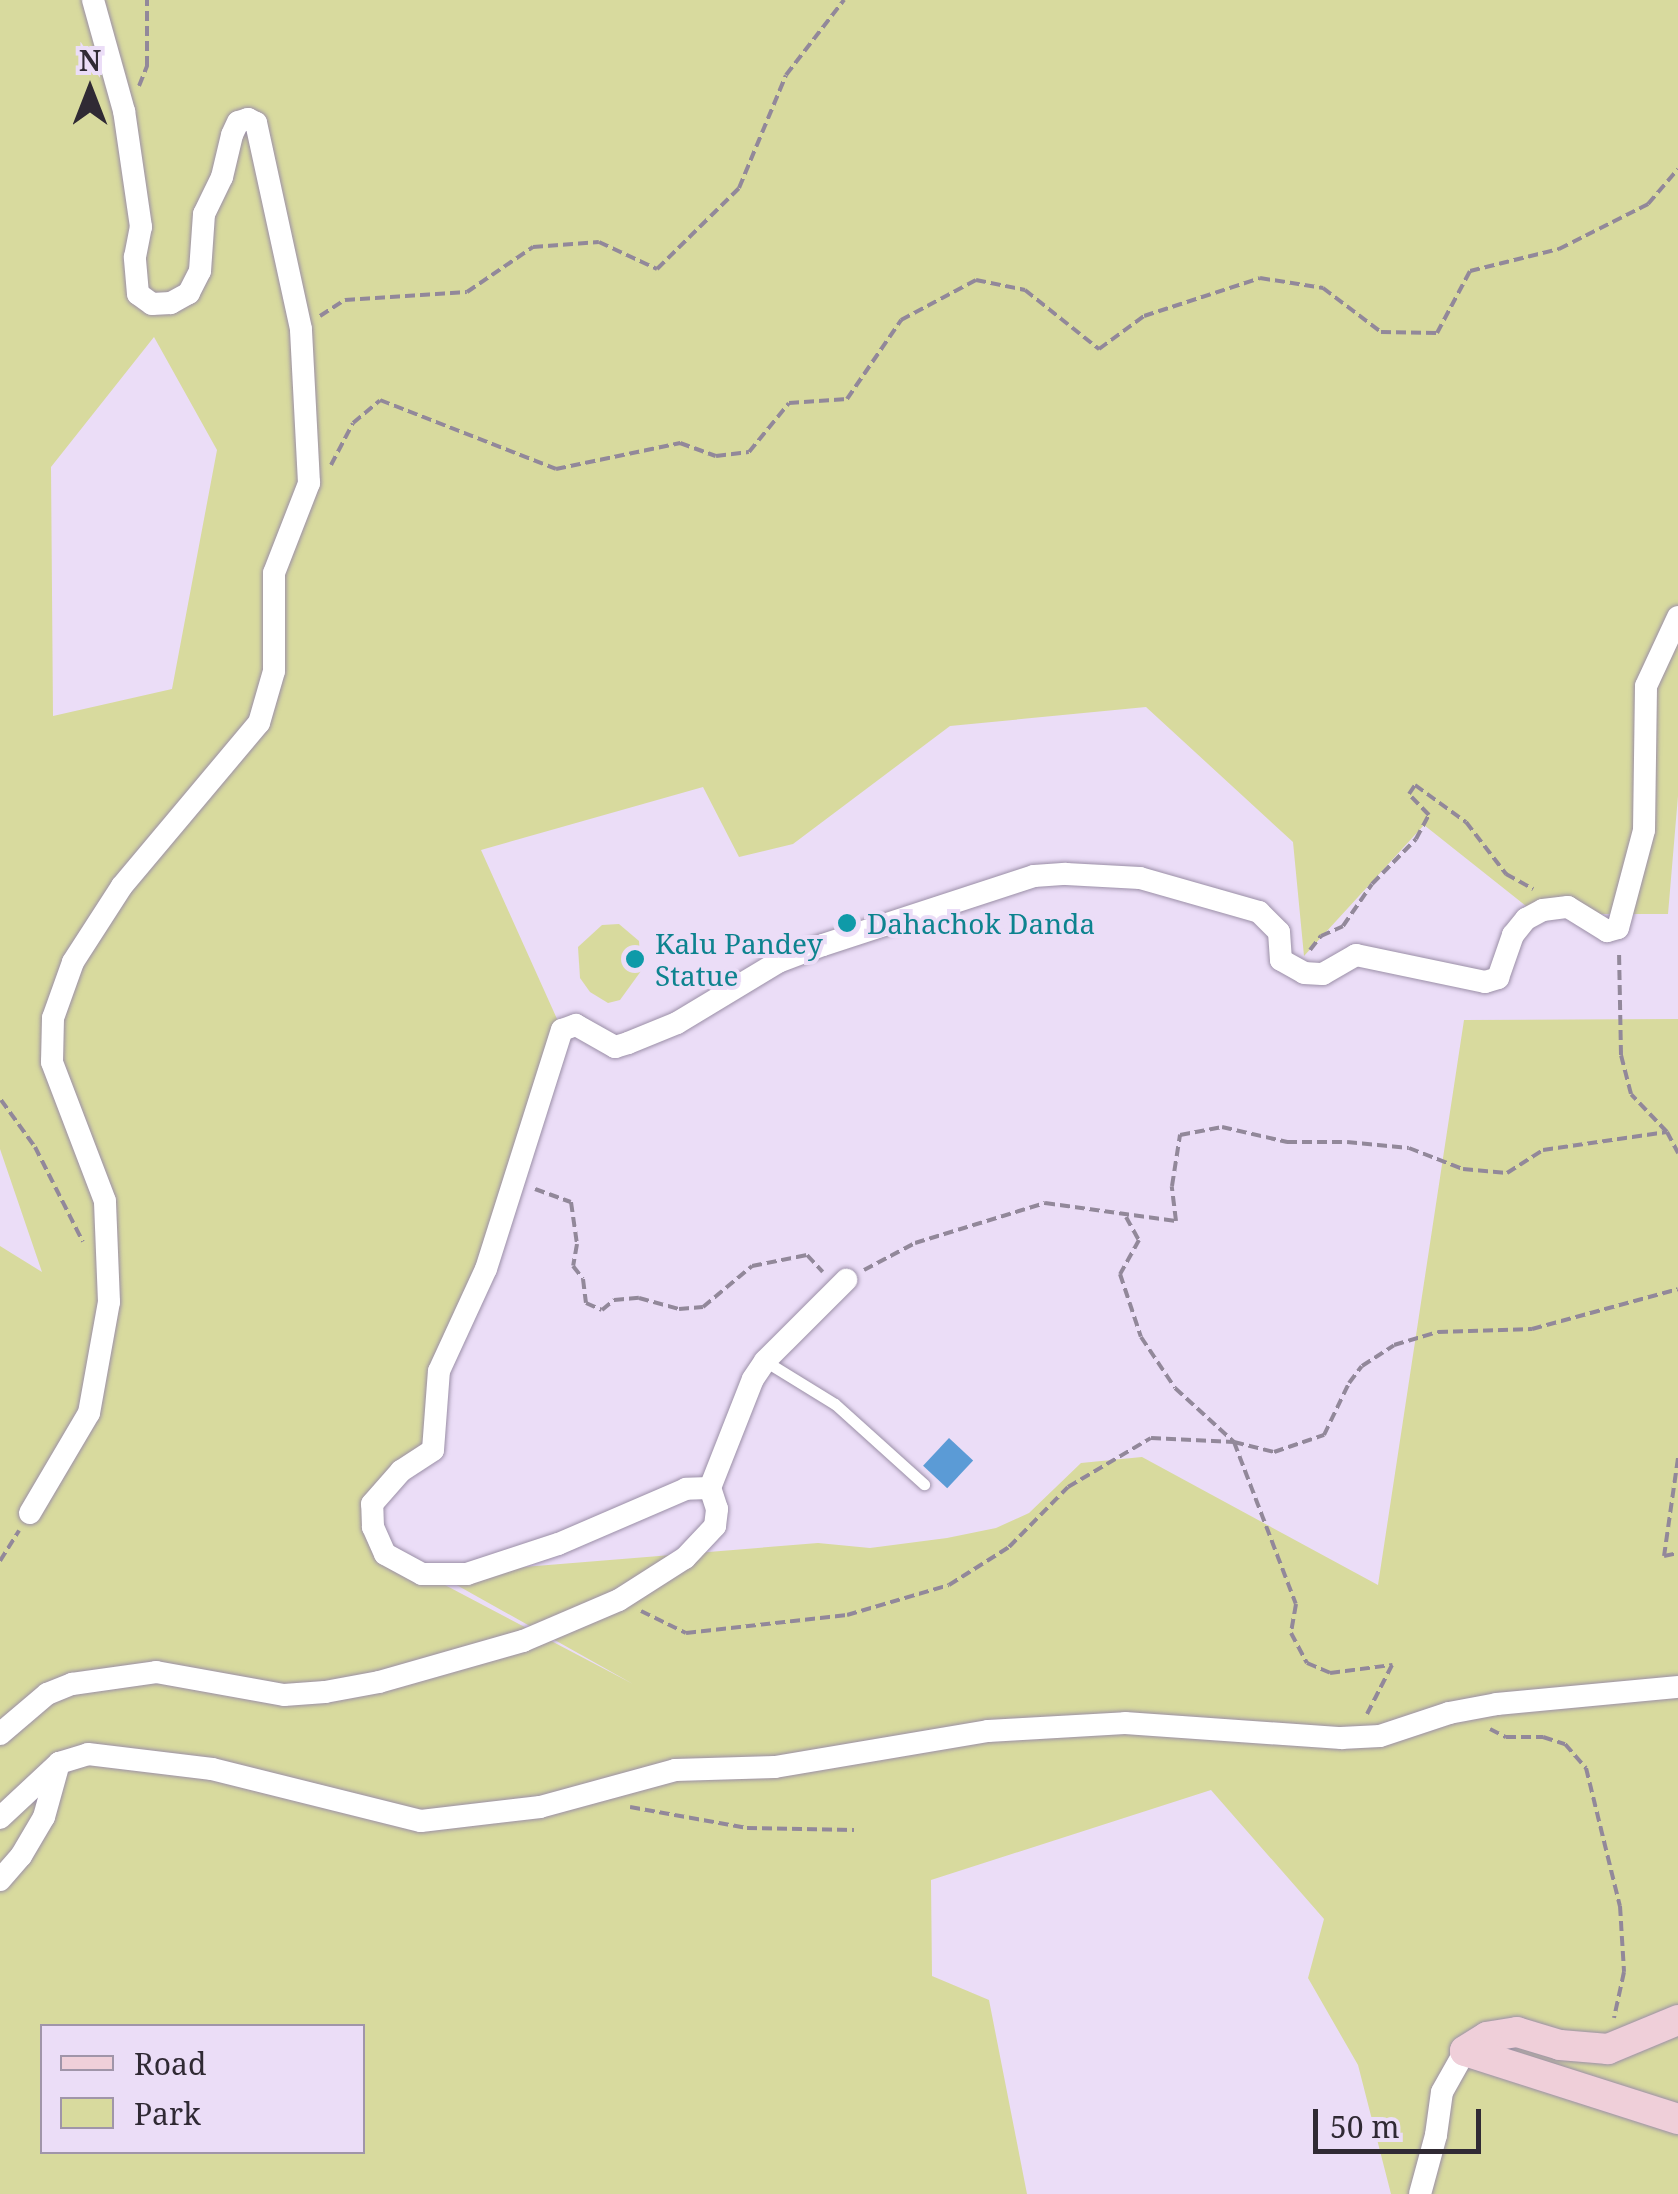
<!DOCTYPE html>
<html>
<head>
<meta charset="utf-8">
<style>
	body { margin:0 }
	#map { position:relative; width:1678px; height:2194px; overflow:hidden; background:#ebddf7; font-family:"Noto Serif",serif }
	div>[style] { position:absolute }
	.green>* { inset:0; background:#d8da9e }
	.water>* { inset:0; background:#5b9bd6; transform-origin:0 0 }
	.path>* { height:4px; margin-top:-2px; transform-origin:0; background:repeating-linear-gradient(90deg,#92889a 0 10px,transparent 0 15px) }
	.roads { filter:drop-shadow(0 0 2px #9b8fa7) drop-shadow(0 0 2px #9b8fa7) }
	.lane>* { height:11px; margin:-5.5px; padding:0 5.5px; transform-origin:5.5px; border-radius:5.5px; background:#fff }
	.street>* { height:22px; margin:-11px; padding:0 11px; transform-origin:11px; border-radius:11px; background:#fff }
	.secondary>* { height:30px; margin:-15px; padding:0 15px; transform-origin:15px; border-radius:15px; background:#efcfd9 }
	.dots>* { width:28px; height:28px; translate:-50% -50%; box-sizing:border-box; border:5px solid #ebddf7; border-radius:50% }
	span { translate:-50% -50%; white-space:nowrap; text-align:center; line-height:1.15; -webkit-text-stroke:8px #ebddf7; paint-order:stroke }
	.culture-label { font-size:28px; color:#0d838f }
	.left { translate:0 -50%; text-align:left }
	.legend { position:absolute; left:40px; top:2024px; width:325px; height:130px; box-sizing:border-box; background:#ebddf7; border:2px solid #a095a9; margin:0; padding:12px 18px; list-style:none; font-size:30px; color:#302a34 }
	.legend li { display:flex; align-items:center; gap:20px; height:50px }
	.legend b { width:50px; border:2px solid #a095a9 }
	.north { position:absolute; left:40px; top:40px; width:100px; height:100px; -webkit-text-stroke:8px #ebddf7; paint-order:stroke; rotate:0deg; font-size:28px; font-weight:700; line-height:40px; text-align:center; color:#302a34 }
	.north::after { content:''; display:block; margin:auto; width:35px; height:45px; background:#302a34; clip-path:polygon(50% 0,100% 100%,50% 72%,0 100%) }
	.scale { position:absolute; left:1313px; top:2109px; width:168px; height:45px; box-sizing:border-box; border:5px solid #302a34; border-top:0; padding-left:12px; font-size:30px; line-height:35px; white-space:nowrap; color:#302a34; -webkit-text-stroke:8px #ebddf7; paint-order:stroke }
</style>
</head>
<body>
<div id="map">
	<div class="green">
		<div style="clip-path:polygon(evenodd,0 0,1678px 0,1678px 796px,1668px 914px,1536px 914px,1424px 825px,1304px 956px,1293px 842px,1146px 707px,950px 726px,793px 844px,739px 857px,703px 787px,481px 850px,562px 1030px,439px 1371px,433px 1450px,372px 1504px,386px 1554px,633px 1684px,437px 1574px,818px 1543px,870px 1548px,947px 1538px,996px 1528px,1029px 1513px,1081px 1463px,1142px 1457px,1378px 1585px,1464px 1020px,1678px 1019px,1678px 2194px,1391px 2194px,1358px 2065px,1308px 1978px,1324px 1919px,1211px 1790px,931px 1880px,932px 1976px,989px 2000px,1027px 2194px,0 2194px,0 1246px,42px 1272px,0 1149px,0 0,154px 337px,217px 450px,172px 689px,53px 716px,51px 467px,154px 337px,0 0,42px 2026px,362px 2026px,362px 2152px,42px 2152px,42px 2026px)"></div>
		<div style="clip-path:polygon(619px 924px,639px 941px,641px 971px,620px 1000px,608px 1003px,590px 992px,580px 978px,578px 947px,602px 925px)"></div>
	</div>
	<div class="water">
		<div style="left:949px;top:1438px;width:33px;height:38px;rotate:43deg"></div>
	</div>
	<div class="path">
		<div style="left:139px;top:86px;width:22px;rotate:-68deg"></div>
		<div style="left:147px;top:66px;width:66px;rotate:-90deg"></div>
		<div style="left:320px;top:316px;width:30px;rotate:-33deg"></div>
		<div style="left:345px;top:300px;width:122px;rotate:-3.8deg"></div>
		<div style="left:467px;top:292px;width:80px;rotate:-34.3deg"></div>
		<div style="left:533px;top:247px;width:66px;rotate:-4.3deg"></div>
		<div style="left:599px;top:242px;width:64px;rotate:25deg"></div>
		<div style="left:657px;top:269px;width:115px;rotate:-44.6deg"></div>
		<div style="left:739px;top:188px;width:122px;rotate:-67.4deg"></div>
		<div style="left:786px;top:75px;width:95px;rotate:-52.3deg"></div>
		<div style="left:331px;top:465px;width:47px;rotate:-62.4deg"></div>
		<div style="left:353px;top:423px;width:35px;rotate:-40deg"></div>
		<div style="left:380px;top:400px;width:189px;rotate:21.4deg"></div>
		<div style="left:556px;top:469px;width:127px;rotate:-11.8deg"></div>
		<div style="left:680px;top:443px;width:38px;rotate:20deg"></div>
		<div style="left:716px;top:456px;width:33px;rotate:-7deg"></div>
		<div style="left:749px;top:452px;width:63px;rotate:-50.8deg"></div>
		<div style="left:789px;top:403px;width:58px;rotate:-3.9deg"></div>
		<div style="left:847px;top:399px;width:96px;rotate:-55.6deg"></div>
		<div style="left:901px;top:320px;width:85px;rotate:-28.1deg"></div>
		<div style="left:976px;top:280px;width:50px;rotate:11.5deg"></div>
		<div style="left:1025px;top:290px;width:95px;rotate:38.6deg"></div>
		<div style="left:1099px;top:349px;width:56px;rotate:-36.3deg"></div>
		<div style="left:1144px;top:316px;width:122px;rotate:-18.1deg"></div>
		<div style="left:1260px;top:278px;width:64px;rotate:9deg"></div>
		<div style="left:1323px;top:288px;width:73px;rotate:37.2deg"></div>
		<div style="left:1381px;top:332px;width:56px;rotate:1deg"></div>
		<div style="left:1437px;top:333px;width:70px;rotate:-62deg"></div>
		<div style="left:1470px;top:271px;width:92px;rotate:-13.9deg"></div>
		<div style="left:1559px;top:249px;width:100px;rotate:-26.8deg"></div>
		<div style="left:1648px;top:204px;width:46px;rotate:-49.4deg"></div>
		<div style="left:1310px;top:950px;width:18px;rotate:-52deg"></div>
		<div style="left:1321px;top:936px;width:24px;rotate:-24deg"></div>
		<div style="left:1343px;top:926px;width:51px;rotate:-55.4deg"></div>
		<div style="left:1372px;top:884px;width:63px;rotate:-45.6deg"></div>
		<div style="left:1416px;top:839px;width:27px;rotate:-62deg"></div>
		<div style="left:1429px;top:815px;width:29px;rotate:-134deg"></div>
		<div style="left:1409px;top:794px;width:11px;rotate:-56deg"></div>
		<div style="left:1415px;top:785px;width:63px;rotate:36deg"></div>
		<div style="left:1466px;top:822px;width:66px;rotate:52.4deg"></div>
		<div style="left:1506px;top:874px;width:31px;rotate:29deg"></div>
		<div style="left:1px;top:1100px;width:58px;rotate:54.1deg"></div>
		<div style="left:35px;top:1147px;width:106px;rotate:63.2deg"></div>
		<div style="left:1667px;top:1132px;width:24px;rotate:62deg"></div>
		<div style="left:535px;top:1189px;width:38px;rotate:20deg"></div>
		<div style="left:571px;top:1202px;width:42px;rotate:81.9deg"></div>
		<div style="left:577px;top:1244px;width:22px;rotate:100deg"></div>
		<div style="left:573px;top:1266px;width:16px;rotate:52deg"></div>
		<div style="left:583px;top:1279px;width:24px;rotate:83deg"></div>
		<div style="left:586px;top:1303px;width:17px;rotate:24deg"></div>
		<div style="left:602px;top:1310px;width:16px;rotate:-40deg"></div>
		<div style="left:614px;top:1300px;width:25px;rotate:-5deg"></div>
		<div style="left:639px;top:1298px;width:41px;rotate:15.4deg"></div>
		<div style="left:679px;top:1309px;width:24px;rotate:-5deg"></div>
		<div style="left:703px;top:1307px;width:64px;rotate:-39.9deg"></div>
		<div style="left:752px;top:1266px;width:56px;rotate:-11.3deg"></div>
		<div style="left:807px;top:1255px;width:23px;rotate:47deg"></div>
		<div style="left:1126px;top:1217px;width:26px;rotate:61deg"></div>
		<div style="left:1139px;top:1240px;width:39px;rotate:119deg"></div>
		<div style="left:1120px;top:1274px;width:66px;rotate:71.6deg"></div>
		<div style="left:1141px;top:1337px;width:61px;rotate:56.3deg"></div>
		<div style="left:1175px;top:1388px;width:80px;rotate:42.5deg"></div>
		<div style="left:1234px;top:1442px;width:173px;rotate:69.1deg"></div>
		<div style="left:1296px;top:1604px;width:29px;rotate:100deg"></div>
		<div style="left:1291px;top:1633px;width:34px;rotate:62deg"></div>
		<div style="left:1307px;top:1663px;width:25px;rotate:23deg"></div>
		<div style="left:1330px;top:1673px;width:63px;rotate:-7.4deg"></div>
		<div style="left:1392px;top:1665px;width:55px;rotate:117deg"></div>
		<div style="left:864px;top:1270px;width:58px;rotate:-27.9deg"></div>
		<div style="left:915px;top:1243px;width:136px;rotate:-17.1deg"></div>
		<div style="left:1045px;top:1203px;width:132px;rotate:7.8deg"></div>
		<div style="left:1176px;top:1221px;width:35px;rotate:-97deg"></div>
		<div style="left:1172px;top:1186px;width:52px;rotate:-81.1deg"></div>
		<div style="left:1180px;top:1135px;width:43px;rotate:-10.8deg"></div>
		<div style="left:1222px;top:1127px;width:67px;rotate:13deg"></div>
		<div style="left:1287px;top:1142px;width:60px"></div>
		<div style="left:1347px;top:1142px;width:62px;rotate:5.5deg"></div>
		<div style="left:1409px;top:1148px;width:58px;rotate:21.3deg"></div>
		<div style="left:1463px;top:1169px;width:44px;rotate:5.2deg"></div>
		<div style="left:1507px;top:1173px;width:43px;rotate:-32.6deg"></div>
		<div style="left:1543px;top:1150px;width:125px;rotate:-8.3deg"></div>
		<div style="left:1667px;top:1132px;width:52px;rotate:-133.5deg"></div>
		<div style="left:1631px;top:1094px;width:40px;rotate:-104.4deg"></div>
		<div style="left:1621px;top:1055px;width:103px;rotate:-91.1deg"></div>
		<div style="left:1678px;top:1458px;width:99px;rotate:98.1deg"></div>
		<div style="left:1664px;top:1556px;width:14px;rotate:-12deg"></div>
		<div style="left:0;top:1561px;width:36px;rotate:-58deg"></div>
		<div style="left:641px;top:1611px;width:50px;rotate:26.1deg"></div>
		<div style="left:686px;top:1633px;width:162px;rotate:-6.4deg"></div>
		<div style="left:847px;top:1615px;width:106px;rotate:-16.4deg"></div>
		<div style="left:949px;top:1585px;width:71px;rotate:-32.3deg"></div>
		<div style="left:1009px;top:1547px;width:84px;rotate:-45.5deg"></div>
		<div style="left:1068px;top:1487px;width:96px;rotate:-30.6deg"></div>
		<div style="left:1151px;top:1438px;width:83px;rotate:2.8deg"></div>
		<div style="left:1234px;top:1442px;width:41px;rotate:14deg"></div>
		<div style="left:1274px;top:1452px;width:53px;rotate:-18.8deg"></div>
		<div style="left:1324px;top:1435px;width:58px;rotate:-64.3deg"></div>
		<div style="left:1349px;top:1383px;width:21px;rotate:-53deg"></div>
		<div style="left:1362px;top:1366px;width:38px;rotate:-33deg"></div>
		<div style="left:1394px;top:1345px;width:46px;rotate:-16.5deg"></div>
		<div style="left:1438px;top:1332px;width:94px;rotate:-1.8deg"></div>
		<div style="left:1532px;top:1329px;width:151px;rotate:-15.3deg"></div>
		<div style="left:1490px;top:1729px;width:18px;rotate:27deg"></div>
		<div style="left:1506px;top:1737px;width:37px"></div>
		<div style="left:1543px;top:1737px;width:23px;rotate:18deg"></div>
		<div style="left:1565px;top:1744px;width:32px;rotate:49deg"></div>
		<div style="left:1586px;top:1768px;width:142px;rotate:76.2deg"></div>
		<div style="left:1620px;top:1906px;width:66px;rotate:86.5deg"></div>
		<div style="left:1624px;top:1972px;width:47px;rotate:102.3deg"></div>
		<div style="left:630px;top:1807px;width:119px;rotate:10.2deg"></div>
		<div style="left:747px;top:1828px;width:107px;rotate:1.1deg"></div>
	</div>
	<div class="roads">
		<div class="lane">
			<div style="left:765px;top:1361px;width:82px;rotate:31.6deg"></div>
			<div style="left:835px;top:1404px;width:120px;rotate:42deg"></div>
		</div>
		<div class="street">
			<div style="left:710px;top:1488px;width:24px;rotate:178deg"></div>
			<div style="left:686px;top:1489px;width:139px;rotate:156.7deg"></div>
			<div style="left:558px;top:1544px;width:96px;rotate:161.8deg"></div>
			<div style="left:467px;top:1574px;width:45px;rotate:180deg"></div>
			<div style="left:422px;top:1574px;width:42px;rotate:-151.6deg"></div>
			<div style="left:385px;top:1554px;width:30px;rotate:-114deg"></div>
			<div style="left:373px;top:1527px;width:23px;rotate:-92deg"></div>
			<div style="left:372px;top:1504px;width:44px;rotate:-48.7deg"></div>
			<div style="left:401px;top:1471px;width:38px;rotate:-33deg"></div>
			<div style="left:433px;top:1450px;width:79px;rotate:-85.7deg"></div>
			<div style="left:439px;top:1371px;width:112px;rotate:-65.3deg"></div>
			<div style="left:486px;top:1269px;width:251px;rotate:-72.4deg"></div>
			<div style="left:562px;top:1030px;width:15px;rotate:-20deg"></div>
			<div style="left:576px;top:1025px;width:45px;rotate:29.4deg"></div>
			<div style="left:615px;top:1047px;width:14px;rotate:-17deg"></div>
			<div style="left:628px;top:1043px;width:53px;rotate:-22.2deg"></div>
			<div style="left:677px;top:1023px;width:118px;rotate:-31.1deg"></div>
			<div style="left:778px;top:962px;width:48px;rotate:-20.7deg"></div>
			<div style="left:823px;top:945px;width:222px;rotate:-18.1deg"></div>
			<div style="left:1034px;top:876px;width:32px;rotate:-4deg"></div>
			<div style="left:1066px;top:874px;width:74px;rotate:3.1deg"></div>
			<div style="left:1140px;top:878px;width:124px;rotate:15.9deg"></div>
			<div style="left:1259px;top:912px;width:28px;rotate:45deg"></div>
			<div style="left:1279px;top:932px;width:28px;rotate:86deg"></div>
			<div style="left:1281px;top:960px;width:26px;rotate:29deg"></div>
			<div style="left:1304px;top:973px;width:19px;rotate:3deg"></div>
			<div style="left:1323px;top:974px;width:38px;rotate:-30deg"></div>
			<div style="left:1356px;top:955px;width:132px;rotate:11.8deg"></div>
			<div style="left:1485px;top:982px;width:14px;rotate:-17deg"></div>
			<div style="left:1498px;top:978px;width:46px;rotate:-70.8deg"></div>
			<div style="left:1513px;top:935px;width:21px;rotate:-51deg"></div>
			<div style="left:1526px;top:919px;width:19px;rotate:-28deg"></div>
			<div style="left:1543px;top:910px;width:25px;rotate:-7deg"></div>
			<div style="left:1568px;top:907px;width:46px;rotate:31.6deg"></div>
			<div style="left:1607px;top:931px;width:11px;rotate:-15deg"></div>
			<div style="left:1618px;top:928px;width:101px;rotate:-75.1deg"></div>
			<div style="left:1644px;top:830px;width:144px;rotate:-89.2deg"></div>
			<div style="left:1646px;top:686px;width:76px;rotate:-65.1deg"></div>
			<div style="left:30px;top:1513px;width:116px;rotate:-59.5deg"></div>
			<div style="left:89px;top:1413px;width:113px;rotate:-79.8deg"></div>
			<div style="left:109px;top:1302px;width:101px;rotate:-92.3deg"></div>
			<div style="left:105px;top:1201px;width:149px;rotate:-110.9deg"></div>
			<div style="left:52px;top:1062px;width:44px;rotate:-88.7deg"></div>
			<div style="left:53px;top:1018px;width:59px;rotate:-70.3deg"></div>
			<div style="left:73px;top:962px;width:90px;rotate:-57.2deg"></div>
			<div style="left:122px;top:886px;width:213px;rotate:-50deg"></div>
			<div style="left:259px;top:723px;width:54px;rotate:-73.9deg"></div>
			<div style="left:274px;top:671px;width:98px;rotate:-90deg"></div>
			<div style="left:274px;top:573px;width:97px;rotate:-68.7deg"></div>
			<div style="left:309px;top:483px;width:154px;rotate:-93deg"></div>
			<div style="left:301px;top:329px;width:211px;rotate:-102.3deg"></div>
			<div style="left:256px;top:123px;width:9px;rotate:-153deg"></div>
			<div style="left:248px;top:119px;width:10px;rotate:163deg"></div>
			<div style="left:238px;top:122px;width:14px;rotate:115deg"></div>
			<div style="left:232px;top:135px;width:43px;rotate:103.4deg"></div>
			<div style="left:222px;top:177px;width:41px;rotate:115.9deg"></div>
			<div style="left:204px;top:214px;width:57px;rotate:94deg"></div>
			<div style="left:200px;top:271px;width:25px;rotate:117deg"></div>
			<div style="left:189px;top:293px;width:21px;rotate:151deg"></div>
			<div style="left:171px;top:303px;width:19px;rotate:177deg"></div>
			<div style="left:152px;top:304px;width:17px;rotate:-144deg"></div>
			<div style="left:138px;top:294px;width:37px;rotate:-95deg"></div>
			<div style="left:135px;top:257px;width:31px;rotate:-79deg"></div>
			<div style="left:141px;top:227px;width:117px;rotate:-98.3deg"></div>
			<div style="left:124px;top:111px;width:115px;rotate:-105.6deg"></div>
			<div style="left:0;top:1734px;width:62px;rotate:-40.4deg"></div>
			<div style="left:47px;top:1694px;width:27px;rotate:-22deg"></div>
			<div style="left:72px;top:1684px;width:85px;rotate:-8.1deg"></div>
			<div style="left:156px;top:1672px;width:130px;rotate:10.2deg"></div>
			<div style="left:284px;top:1695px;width:41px;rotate:-4.2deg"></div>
			<div style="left:325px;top:1692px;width:55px;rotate:-10.5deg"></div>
			<div style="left:379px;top:1682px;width:150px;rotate:-15.9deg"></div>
			<div style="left:523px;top:1641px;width:104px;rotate:-23.1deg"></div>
			<div style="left:619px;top:1600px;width:78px;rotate:-32.5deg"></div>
			<div style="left:685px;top:1558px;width:44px;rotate:-46.8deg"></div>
			<div style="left:715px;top:1526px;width:17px;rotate:-83deg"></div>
			<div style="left:717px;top:1509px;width:22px;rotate:-108deg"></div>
			<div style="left:710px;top:1488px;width:117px;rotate:-68.5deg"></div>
			<div style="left:753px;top:1379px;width:22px;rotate:-56deg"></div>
			<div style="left:765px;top:1361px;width:115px;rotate:-45deg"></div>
			<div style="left:0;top:1818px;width:81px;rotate:-43deg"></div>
			<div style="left:59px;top:1763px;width:30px;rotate:-17deg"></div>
			<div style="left:88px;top:1754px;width:125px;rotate:6.9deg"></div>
			<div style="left:212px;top:1769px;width:215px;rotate:14deg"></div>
			<div style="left:421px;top:1821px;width:120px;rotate:-6.7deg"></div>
			<div style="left:540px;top:1807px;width:140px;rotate:-15.3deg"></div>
			<div style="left:675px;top:1770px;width:100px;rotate:-1.7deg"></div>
			<div style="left:775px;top:1767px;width:216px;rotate:-9.6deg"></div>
			<div style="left:988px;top:1731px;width:137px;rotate:-3.3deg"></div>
			<div style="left:1125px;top:1723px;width:217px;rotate:4deg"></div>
			<div style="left:1341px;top:1738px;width:39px;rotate:-3deg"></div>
			<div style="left:1380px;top:1736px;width:73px;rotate:-18.4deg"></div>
			<div style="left:1449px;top:1713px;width:49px;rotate:-10.6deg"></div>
			<div style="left:1497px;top:1704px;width:182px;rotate:-5.4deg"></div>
			<div style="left:0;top:1880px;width:32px;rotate:-49deg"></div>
			<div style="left:21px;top:1856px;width:45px;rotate:-59.5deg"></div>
			<div style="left:44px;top:1817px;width:56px;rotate:-74.5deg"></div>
			<div style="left:1420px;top:2194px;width:61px;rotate:-74.8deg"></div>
			<div style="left:1436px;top:2135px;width:43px;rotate:-82.1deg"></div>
			<div style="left:1442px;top:2092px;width:47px;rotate:-60.7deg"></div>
		</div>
		<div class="secondary">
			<div style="left:1678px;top:2020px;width:76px;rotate:157.5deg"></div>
			<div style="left:1608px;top:2049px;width:48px;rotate:-175.2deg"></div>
			<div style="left:1560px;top:2045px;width:45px;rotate:-163.2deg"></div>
			<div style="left:1517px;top:2032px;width:30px;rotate:171deg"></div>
			<div style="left:1487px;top:2037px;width:26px;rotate:148deg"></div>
			<div style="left:1465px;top:2051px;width:224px;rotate:17.7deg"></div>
		</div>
	</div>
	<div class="dots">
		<div style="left:847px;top:923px;background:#0f9aa8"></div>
		<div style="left:635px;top:959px;background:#0f9aa8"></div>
	</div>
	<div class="culture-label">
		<span class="left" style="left:867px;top:923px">Dahachok Danda</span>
		<span class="left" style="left:655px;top:959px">Kalu Pandey<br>Statue</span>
	</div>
	<ul class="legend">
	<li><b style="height:12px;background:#efcfd9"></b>Road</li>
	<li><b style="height:28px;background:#d8da9e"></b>Park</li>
	</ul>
	<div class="north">N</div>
	<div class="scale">50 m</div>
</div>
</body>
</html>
